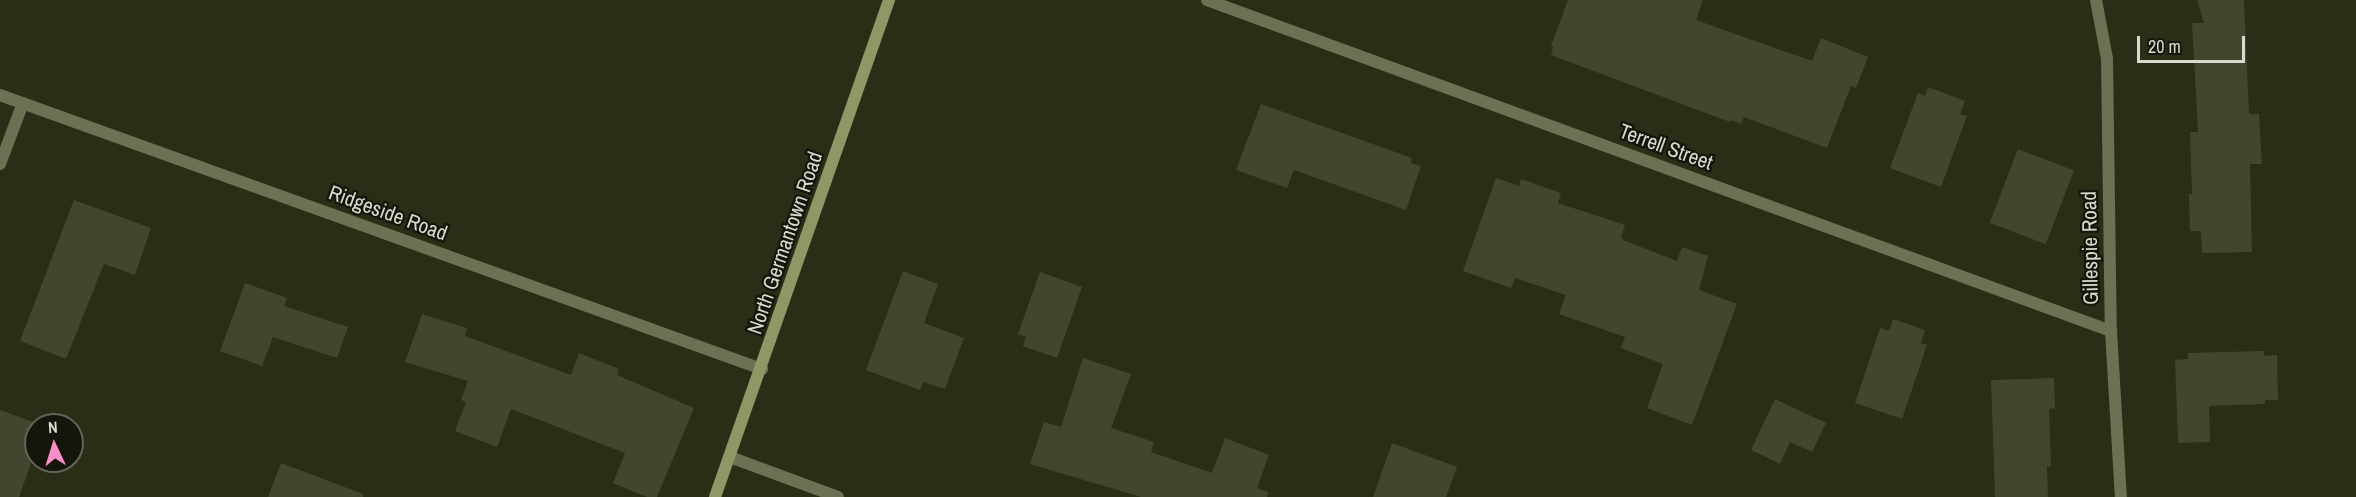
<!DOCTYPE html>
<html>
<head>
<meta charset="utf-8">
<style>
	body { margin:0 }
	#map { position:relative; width:2356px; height:497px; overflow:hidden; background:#2b2e17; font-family:"Archivo Narrow",sans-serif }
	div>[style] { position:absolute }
	.building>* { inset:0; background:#42462e; transform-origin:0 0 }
	.minor>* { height:12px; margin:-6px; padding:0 6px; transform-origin:6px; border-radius:6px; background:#6c7153 }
	.secondary>* { height:12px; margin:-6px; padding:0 6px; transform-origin:6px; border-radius:6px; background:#8f9767 }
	span { translate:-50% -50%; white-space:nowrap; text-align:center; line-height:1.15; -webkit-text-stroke:4.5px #14160b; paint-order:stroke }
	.street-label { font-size:21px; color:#d7dacc }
	.north { position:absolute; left:24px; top:413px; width:60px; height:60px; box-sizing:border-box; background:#14160b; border:2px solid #626458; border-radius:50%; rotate:356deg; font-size:16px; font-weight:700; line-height:24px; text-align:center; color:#d7dacc }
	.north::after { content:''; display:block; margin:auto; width:21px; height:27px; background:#fb8fc5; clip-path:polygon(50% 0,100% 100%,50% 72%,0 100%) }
	.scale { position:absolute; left:2137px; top:36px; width:108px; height:27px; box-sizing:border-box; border:3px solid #d7dacc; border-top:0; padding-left:8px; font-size:18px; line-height:21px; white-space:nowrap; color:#d7dacc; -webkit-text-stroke:4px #14160b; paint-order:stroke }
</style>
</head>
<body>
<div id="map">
	<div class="building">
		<div style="clip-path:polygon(1568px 0,1703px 0,1696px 20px,1812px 61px,1821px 38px,1868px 57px,1856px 88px,1851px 86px,1827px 148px,1744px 117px,1741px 124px,1730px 120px,1730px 122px,1551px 55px,1553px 47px,1551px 46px)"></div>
		<div style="clip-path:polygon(2197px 0,2244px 0,2249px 114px,2259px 114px,2262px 164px,2250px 164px,2252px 252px,2202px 253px,2201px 231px,2190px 231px,2189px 194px,2192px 194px,2190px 132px,2198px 132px,2192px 23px,2204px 23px)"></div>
		<div style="clip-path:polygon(1928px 87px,1965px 101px,1960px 114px,1967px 116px,1941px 187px,1890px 168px,1918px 93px,1925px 96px)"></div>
		<div style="clip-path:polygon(1261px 104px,1412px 158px,1411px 163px,1421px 166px,1406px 210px,1294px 170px,1287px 188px,1236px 170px)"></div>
		<div style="left:2018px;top:149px;width:60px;height:79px;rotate:21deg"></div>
		<div style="clip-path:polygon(1496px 178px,1519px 186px,1521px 179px,1561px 193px,1558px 203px,1625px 225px,1621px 237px,1623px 240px,1677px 261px,1682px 247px,1708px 256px,1699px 290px,1737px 304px,1692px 425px,1647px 408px,1663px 364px,1621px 348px,1625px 337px,1559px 314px,1566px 295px,1515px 278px,1511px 288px,1463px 271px)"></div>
		<div style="clip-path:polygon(74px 200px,151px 228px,135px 275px,104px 264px,66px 359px,20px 341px)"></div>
		<div style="clip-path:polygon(903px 271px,938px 284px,924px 323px,964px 338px,945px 389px,923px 382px,920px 390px,866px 370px)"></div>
		<div style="clip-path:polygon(1040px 272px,1082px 287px,1057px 358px,1023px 346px,1026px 337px,1018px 334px)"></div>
		<div style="clip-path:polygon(245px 283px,287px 298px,284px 306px,348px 327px,337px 358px,273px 337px,262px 366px,220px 351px)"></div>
		<div style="clip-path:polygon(422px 314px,467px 328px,465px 336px,571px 375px,579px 353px,619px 369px,617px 375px,694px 408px,657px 497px,647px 497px,613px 483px,625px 453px,511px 409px,497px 447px,455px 431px,466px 402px,461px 400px,468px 381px,405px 362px)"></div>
		<div style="clip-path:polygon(1893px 319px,1925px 330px,1921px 343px,1927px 345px,1902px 419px,1855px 403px,1880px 328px,1889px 331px)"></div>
		<div style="clip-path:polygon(2264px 351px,2264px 356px,2277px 355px,2278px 400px,2265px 400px,2265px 404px,2209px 406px,2210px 442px,2178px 443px,2175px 360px,2188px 359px,2188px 353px)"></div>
		<div style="clip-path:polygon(1083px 358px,1131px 374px,1111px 428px,1154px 442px,1151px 452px,1212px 473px,1225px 438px,1269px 455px,1257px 488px,1268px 492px,1267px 497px,1141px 497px,1030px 464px,1044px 422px,1061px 427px)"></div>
		<div style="clip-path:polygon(2054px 378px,2055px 408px,2049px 409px,2051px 466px,2047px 466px,2048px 497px,1995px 497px,1991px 380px)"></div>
		<div style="clip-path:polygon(1775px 399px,1826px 423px,1812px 452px,1790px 442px,1780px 464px,1751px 450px)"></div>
		<div style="clip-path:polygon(0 410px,36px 423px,36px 449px,19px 497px,0 497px)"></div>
		<div style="clip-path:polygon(1392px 443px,1457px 467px,1446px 497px,1373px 497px)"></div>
		<div style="clip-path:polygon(281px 463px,363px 494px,363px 497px,268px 497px)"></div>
	</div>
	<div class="minor">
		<div style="left:1207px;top:0;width:963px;rotate:20.11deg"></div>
		<div style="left:2096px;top:0;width:60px;rotate:79.4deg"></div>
		<div style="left:2107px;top:59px;width:272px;rotate:89.2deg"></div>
		<div style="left:2111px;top:331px;width:166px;rotate:86.6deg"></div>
		<div style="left:0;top:95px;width:810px;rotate:19.78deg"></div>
		<div style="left:0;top:164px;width:65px;rotate:-69.3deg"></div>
		<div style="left:730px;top:457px;width:115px;rotate:20.3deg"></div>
	</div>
	<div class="secondary">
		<div style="left:715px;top:497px;width:527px;rotate:-70.7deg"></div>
	</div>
	<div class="street-label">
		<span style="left:1666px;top:147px;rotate:20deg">Terrell Street</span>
		<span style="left:388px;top:213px;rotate:20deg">Ridgeside Road</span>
		<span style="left:785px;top:243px;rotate:-71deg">North Germantown Road</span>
		<span style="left:2090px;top:248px;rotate:-91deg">Gillespie Road</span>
	</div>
	<div class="north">N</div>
	<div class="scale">20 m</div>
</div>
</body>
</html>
